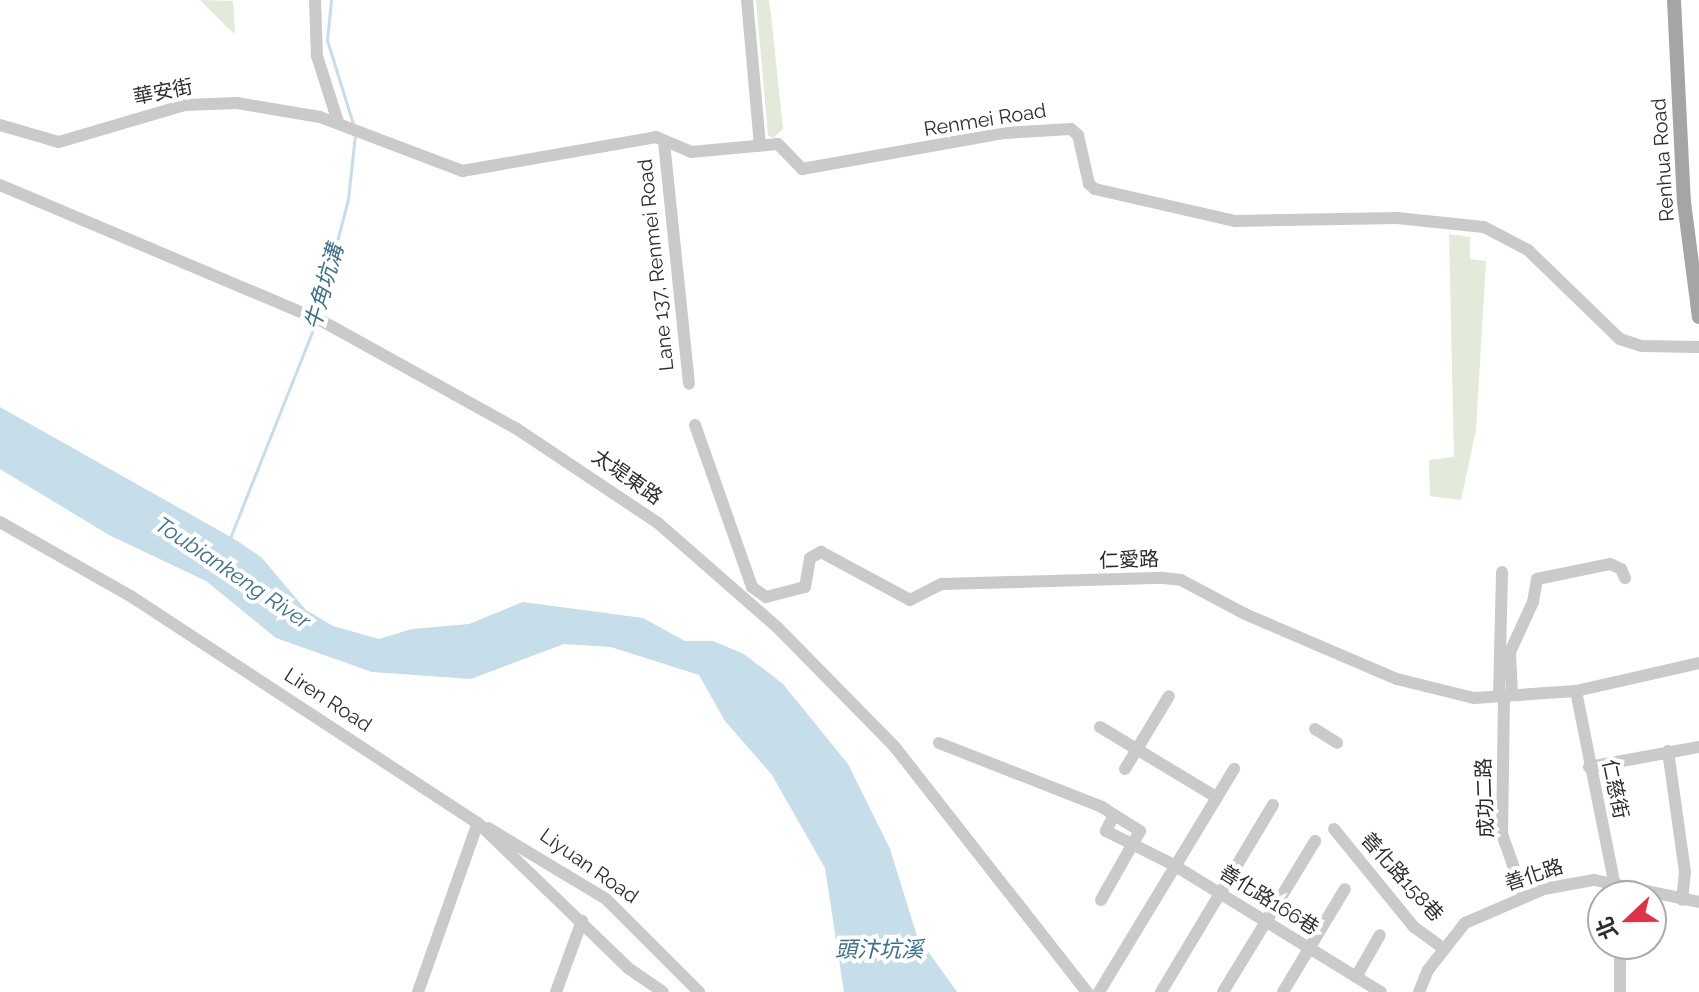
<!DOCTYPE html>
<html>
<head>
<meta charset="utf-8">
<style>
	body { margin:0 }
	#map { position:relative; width:1699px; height:992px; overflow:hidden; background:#fff; font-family:Raleway,"Noto Sans TC",sans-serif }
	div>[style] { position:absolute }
	.green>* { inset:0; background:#e3eada }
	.water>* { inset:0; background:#c6ddea }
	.stream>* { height:3px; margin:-1.5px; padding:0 1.5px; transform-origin:1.5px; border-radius:1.5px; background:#c6ddea }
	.minor>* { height:12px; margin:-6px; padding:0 6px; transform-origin:6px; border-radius:6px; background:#cacaca }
	.major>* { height:14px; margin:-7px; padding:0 7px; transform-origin:7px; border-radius:7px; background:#a5a5a5 }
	span { translate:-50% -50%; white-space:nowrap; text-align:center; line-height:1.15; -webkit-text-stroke:8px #fff; paint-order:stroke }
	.street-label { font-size:20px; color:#2d2d2d }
	.water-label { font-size:22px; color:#3d708c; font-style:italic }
	.north { position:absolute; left:1587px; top:880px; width:80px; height:80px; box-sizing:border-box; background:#fff; border:2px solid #ababab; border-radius:50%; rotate:248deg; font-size:22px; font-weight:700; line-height:32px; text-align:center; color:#2d2d2d }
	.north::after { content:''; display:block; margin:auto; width:28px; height:36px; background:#e03244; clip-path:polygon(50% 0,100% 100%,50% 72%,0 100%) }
</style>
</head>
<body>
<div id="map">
	<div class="green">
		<div style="clip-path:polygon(200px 0,233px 1px,235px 34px,227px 27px)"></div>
		<div style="clip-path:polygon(756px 0,769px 0,771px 15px,783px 129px,773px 138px,768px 135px)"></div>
		<div style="clip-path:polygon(1449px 234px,1470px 237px,1470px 259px,1486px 261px,1476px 430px,1461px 500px,1430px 496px,1429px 460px,1454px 457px)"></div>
	</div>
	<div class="water">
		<div style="clip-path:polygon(0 407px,236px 540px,262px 558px,306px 610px,333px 626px,379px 639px,412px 629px,469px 624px,523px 602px,643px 618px,685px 641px,713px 641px,744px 654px,783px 684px,848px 764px,890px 849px,917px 936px,957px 992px,844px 992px,825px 868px,772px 775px,725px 721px,699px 675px,611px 647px,564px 644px,471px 679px,372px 672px,276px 638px,206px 581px,109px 535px,0 469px)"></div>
	</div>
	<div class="stream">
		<div style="left:331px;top:0;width:40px;rotate:95.7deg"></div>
		<div style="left:327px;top:40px;width:91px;rotate:72.8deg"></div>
		<div style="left:318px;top:315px;width:120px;rotate:-75.5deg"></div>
		<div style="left:348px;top:199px;width:64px;rotate:-83.8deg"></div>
		<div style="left:230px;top:538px;width:232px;rotate:-68.3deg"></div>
	</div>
	<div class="minor">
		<div style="left:315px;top:0;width:56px;rotate:88deg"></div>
		<div style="left:317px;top:56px;width:69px;rotate:72.3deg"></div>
		<div style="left:747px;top:0;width:146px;rotate:84.9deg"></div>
		<div style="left:0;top:125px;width:61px;rotate:16.1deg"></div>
		<div style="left:59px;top:142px;width:131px;rotate:-16.4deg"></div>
		<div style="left:185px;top:105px;width:52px;rotate:-2.2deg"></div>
		<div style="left:237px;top:103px;width:84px;rotate:9.6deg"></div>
		<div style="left:320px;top:117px;width:152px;rotate:20.8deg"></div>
		<div style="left:462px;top:171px;width:197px;rotate:-9.9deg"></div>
		<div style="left:656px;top:137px;width:38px;rotate:23deg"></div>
		<div style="left:691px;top:152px;width:87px;rotate:-5.3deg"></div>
		<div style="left:778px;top:144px;width:35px;rotate:46deg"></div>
		<div style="left:802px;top:169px;width:206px;rotate:-10.1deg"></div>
		<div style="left:1005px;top:133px;width:66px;rotate:-3.5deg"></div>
		<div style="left:1071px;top:129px;width:9px;rotate:41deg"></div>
		<div style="left:1078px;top:135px;width:50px;rotate:77.3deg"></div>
		<div style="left:1089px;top:184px;width:8px;rotate:40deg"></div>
		<div style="left:1095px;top:189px;width:144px;rotate:12.9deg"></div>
		<div style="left:1235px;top:221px;width:162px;rotate:-1.1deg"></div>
		<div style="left:1397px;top:218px;width:87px;rotate:5.9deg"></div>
		<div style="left:1484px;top:227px;width:50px;rotate:27.6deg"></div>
		<div style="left:1528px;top:250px;width:128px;rotate:44.1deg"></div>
		<div style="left:1620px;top:339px;width:23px;rotate:18deg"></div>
		<div style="left:1642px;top:346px;width:57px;rotate:1deg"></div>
		<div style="left:664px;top:142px;width:243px;rotate:84.1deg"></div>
		<div style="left:0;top:185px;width:350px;rotate:22.9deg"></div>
		<div style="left:322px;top:321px;width:223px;rotate:29deg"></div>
		<div style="left:517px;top:429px;width:169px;rotate:33.7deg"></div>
		<div style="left:658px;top:523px;width:158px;rotate:41.2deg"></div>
		<div style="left:777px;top:627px;width:167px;rotate:45.5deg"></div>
		<div style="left:894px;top:746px;width:313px;rotate:51.9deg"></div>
		<div style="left:695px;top:425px;width:172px;rotate:70.6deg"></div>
		<div style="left:752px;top:587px;width:17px;rotate:36deg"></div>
		<div style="left:766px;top:597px;width:40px;rotate:-14.4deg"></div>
		<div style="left:805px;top:587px;width:29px;rotate:-80deg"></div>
		<div style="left:810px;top:558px;width:13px;rotate:-29deg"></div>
		<div style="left:821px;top:552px;width:101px;rotate:28.3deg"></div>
		<div style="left:910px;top:600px;width:36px;rotate:-27deg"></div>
		<div style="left:942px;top:584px;width:221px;rotate:-1.6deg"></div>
		<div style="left:1163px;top:578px;width:18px;rotate:6deg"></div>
		<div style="left:1181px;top:580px;width:72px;rotate:28deg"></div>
		<div style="left:1245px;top:614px;width:165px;rotate:23.2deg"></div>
		<div style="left:1397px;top:679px;width:79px;rotate:13.9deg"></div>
		<div style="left:1474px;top:698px;width:102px;rotate:-3.9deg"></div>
		<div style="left:1576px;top:691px;width:126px;rotate:-12.8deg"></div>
		<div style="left:0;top:522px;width:152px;rotate:29.6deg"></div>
		<div style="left:132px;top:597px;width:413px;rotate:33.2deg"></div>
		<div style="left:478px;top:823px;width:209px;rotate:44deg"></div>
		<div style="left:628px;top:968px;width:42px;rotate:34.4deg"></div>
		<div style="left:1576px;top:691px;width:209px;rotate:78.7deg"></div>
		<div style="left:1504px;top:695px;width:139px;rotate:90.8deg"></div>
		<div style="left:1502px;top:834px;width:66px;rotate:70.5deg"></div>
		<div style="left:1512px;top:695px;width:43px;rotate:-92.7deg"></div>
		<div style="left:1510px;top:652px;width:55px;rotate:-65.3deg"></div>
		<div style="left:1533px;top:602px;width:23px;rotate:-80deg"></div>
		<div style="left:1537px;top:579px;width:75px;rotate:-11.6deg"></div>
		<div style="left:1610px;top:564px;width:12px;rotate:24deg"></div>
		<div style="left:1621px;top:569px;width:10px;rotate:66deg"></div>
		<div style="left:1499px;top:696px;width:124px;rotate:-88.6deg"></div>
		<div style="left:1100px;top:727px;width:135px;rotate:31.1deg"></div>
		<div style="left:1315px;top:729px;width:26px;rotate:32deg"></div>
		<div style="left:939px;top:743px;width:175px;rotate:21.4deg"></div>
		<div style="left:1102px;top:807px;width:14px;rotate:34deg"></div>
		<div style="left:1114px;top:815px;width:18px;rotate:117deg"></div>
		<div style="left:1106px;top:831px;width:74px;rotate:26.6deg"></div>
		<div style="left:1172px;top:864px;width:245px;rotate:31.5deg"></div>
		<div style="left:1668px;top:751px;width:122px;rotate:82deg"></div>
		<div style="left:1685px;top:872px;width:28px;rotate:96deg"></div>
		<div style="left:1589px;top:767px;width:112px;rotate:-10.3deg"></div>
		<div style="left:1125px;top:769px;width:85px;rotate:-58.9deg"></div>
		<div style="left:488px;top:828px;width:138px;rotate:31deg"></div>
		<div style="left:606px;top:899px;width:132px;rotate:45deg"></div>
		<div style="left:1334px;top:829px;width:127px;rotate:50.8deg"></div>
		<div style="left:1414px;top:927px;width:37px;rotate:36deg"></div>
		<div style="left:1101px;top:900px;width:79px;rotate:-60.5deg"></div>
		<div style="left:1140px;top:831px;width:31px;rotate:-148deg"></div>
		<div style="left:1620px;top:944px;width:48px;rotate:90deg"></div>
		<div style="left:1356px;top:977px;width:48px;rotate:-60.3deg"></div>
		<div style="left:418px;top:992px;width:179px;rotate:-70.5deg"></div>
		<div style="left:556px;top:992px;width:76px;rotate:-69.9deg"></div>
		<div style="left:1099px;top:992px;width:261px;rotate:-58.8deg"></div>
		<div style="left:1161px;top:992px;width:218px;rotate:-59.1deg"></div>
		<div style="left:1223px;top:992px;width:177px;rotate:-58.6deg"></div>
		<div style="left:1283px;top:992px;width:120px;rotate:-59deg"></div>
		<div style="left:1419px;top:992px;width:24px;rotate:-68deg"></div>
		<div style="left:1428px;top:970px;width:60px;rotate:-51.8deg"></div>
		<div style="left:1465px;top:923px;width:86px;rotate:-23.3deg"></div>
		<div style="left:1544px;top:889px;width:51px;rotate:-10.2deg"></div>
		<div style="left:1594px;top:880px;width:107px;rotate:11.8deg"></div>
	</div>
	<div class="major">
		<div style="left:1674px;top:0;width:202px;rotate:87.2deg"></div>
		<div style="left:1684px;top:202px;width:116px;rotate:82.6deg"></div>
	</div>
	<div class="street-label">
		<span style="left:163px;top:92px;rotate:-11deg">華安街</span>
		<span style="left:985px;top:120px;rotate:-9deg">Renmei Road</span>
		<span style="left:1663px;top:160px;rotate:-94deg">Renhua Road</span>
		<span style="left:656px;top:265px;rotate:-96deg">Lane 137, Renmei Road</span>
		<span style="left:627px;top:477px;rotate:35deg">太堤東路</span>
		<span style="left:1129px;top:560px;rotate:-2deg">仁愛路</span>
		<span style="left:328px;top:700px;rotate:33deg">Liren Road</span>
		<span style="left:1615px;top:789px;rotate:78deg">仁慈街</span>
		<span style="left:1485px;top:798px;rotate:-92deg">成功二路</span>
		<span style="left:589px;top:866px;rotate:35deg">Liyuan Road</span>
		<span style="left:1534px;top:875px;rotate:-18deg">善化路</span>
		<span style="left:1402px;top:877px;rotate:48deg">善化路158巷</span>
		<span style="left:1269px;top:900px;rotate:32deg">善化路166巷</span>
	</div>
	<div class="water-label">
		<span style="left:324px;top:287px;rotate:-74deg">牛角坑溝</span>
		<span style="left:233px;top:573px;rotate:34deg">Toubiankeng River</span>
		<span style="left:879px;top:950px">頭汴坑溪</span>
	</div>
	<div class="north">北</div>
</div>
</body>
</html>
